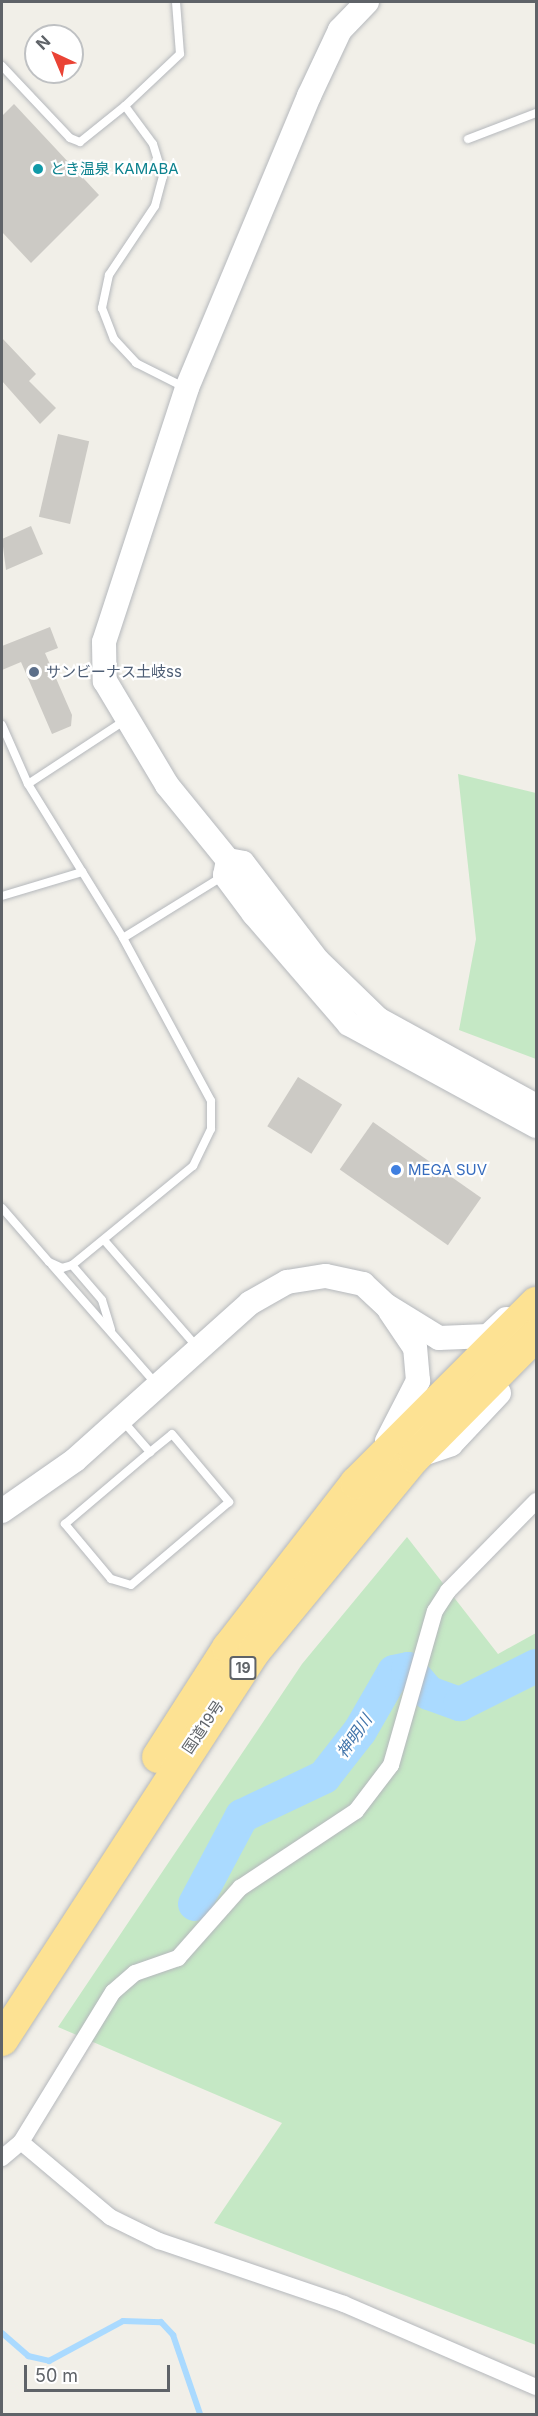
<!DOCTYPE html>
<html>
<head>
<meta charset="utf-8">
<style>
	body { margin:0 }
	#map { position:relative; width:538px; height:2416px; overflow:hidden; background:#f1efe8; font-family:Inter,"Noto Sans JP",sans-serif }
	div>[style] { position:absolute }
	.green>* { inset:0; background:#c5e8c5 }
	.stream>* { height:6px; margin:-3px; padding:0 3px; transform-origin:3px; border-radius:3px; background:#aadaff }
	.river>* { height:34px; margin:-17px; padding:0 17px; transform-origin:17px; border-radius:17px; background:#aadaff }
	.building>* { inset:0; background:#cccac5; transform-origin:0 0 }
	.roads { filter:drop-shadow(0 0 2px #b5b8bc) drop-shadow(0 0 2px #b5b8bc) }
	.lane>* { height:8px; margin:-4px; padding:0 4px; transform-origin:4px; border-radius:4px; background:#fff }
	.street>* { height:16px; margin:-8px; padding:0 8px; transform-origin:8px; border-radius:8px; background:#fff }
	.secondary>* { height:24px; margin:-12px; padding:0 12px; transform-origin:12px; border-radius:12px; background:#fff }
	.highway>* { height:32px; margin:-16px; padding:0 16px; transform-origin:16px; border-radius:16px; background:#fde293 }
	.dots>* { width:16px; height:16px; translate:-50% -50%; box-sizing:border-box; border:3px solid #fff; border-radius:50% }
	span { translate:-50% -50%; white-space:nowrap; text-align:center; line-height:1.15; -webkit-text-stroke:4.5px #fff; paint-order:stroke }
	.shield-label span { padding:2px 4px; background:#fff; border:2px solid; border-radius:4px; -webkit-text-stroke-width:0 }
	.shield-label { font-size:14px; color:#5f6368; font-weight:700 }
	.culture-label { font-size:15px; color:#0d838f }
	.left { translate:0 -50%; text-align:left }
	.service-label { font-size:15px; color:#4e5e75 }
	.shop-label { font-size:15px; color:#366cbe }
	.street-label { font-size:15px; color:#5f6368 }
	.water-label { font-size:16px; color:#4174aa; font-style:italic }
	.frame { position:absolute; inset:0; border:3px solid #5f6368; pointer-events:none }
	.north { position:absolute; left:24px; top:24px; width:60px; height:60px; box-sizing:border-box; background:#fff; border:2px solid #bfc1c3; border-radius:50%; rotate:316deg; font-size:16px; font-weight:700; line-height:24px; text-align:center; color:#5f6368 }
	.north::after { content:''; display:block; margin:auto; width:21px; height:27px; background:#ea4335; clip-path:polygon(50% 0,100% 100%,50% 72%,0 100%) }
	.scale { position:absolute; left:24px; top:2365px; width:146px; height:27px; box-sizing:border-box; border:3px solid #5f6368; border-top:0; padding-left:8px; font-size:18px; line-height:21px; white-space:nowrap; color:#5f6368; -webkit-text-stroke:4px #fff; paint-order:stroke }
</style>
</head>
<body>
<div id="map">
	<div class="green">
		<div style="clip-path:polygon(458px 774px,536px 793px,536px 1059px,459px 1030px,476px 939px)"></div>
		<div style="clip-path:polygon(407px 1537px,498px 1654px,536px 1633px,536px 2345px,214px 2223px,282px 2123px,58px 2027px,302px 1664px)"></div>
	</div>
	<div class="stream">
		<div style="left:2px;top:2333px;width:35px;rotate:41deg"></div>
		<div style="left:28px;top:2356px;width:22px;rotate:13deg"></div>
		<div style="left:49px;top:2361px;width:84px;rotate:-28.4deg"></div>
		<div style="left:123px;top:2321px;width:38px;rotate:2deg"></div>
		<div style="left:161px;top:2322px;width:18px;rotate:47deg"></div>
		<div style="left:173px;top:2335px;width:83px;rotate:71.1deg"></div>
	</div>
	<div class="river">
		<div style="left:195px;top:1904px;width:100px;rotate:-61.9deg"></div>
		<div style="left:242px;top:1816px;width:91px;rotate:-25.4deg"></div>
		<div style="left:324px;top:1777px;width:58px;rotate:-52deg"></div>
		<div style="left:360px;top:1731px;width:68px;rotate:-60deg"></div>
		<div style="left:394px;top:1672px;width:14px;rotate:-12deg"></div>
		<div style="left:408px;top:1669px;width:32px;rotate:49deg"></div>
		<div style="left:429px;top:1693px;width:33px;rotate:20deg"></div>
		<div style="left:460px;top:1704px;width:85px;rotate:-26.6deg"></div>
	</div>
	<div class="building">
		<div style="clip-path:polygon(14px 104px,99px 195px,31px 263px,2px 232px,2px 116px)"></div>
		<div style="clip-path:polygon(2px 338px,36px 374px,29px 381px,56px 408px,40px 424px,2px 381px)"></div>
		<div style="left:58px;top:434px;width:32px;height:85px;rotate:13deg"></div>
		<div style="clip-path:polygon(31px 526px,43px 554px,6px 570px,2px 539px)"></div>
		<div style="clip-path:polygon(50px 627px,58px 648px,45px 653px,72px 715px,71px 726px,52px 734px,21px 662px,2px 670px,2px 646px)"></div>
		<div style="left:298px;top:1077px;width:52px;height:58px;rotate:32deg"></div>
		<div style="left:373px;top:1122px;width:132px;height:58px;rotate:35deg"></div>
	</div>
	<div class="roads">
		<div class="lane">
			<div style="left:176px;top:2px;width:52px;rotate:85.6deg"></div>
			<div style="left:180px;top:54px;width:76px;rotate:136.6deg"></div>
			<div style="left:125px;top:106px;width:47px;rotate:53.6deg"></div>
			<div style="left:153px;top:144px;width:34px;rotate:73deg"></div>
			<div style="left:163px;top:176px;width:31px;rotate:105deg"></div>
			<div style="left:155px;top:206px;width:83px;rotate:123.7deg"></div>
			<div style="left:109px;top:275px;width:34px;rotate:102deg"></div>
			<div style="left:102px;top:308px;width:33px;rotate:69deg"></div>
			<div style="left:114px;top:339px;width:33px;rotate:47deg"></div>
			<div style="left:136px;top:363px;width:56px;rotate:26.6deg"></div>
			<div style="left:2px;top:66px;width:99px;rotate:46.6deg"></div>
			<div style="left:70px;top:138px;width:11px;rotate:22deg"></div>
			<div style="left:80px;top:142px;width:58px;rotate:-38.7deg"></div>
			<div style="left:468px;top:139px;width:73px;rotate:-20.9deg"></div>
			<div style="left:2px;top:725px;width:64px;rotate:66.2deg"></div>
			<div style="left:28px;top:784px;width:181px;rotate:58.3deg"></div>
			<div style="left:123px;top:938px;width:185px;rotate:61.6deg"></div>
			<div style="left:211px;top:1101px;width:28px;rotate:90deg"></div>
			<div style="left:211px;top:1129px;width:41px;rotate:115.9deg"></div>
			<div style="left:193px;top:1166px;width:156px;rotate:140.7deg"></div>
			<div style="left:72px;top:1265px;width:10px;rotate:163deg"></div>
			<div style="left:62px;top:1268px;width:14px;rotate:-155deg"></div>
			<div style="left:49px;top:1262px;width:72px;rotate:-131deg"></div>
			<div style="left:28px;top:784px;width:115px;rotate:-33.3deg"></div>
			<div style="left:2px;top:896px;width:84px;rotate:-16.7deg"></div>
			<div style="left:123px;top:938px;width:120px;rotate:-31.7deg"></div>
			<div style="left:104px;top:1240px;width:143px;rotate:49deg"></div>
			<div style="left:52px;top:1265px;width:158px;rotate:48.8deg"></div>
			<div style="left:72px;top:1265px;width:46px;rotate:49.4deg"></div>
			<div style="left:102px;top:1300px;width:31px;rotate:73deg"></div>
			<div style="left:122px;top:1420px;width:43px;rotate:48.8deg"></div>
			<div style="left:150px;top:1452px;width:28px;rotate:-39deg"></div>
			<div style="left:172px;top:1434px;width:89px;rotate:50deg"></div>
			<div style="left:229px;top:1502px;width:128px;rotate:139.7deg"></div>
			<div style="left:131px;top:1585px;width:21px;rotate:-163deg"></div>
			<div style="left:111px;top:1579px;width:72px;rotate:-129.9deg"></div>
			<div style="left:65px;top:1524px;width:111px;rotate:-40.3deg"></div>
		</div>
		<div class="street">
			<div style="left:21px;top:2142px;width:116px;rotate:40.1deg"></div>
			<div style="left:110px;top:2217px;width:55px;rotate:26.1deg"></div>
			<div style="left:159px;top:2241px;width:195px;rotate:18.8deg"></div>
			<div style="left:344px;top:2304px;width:209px;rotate:23.4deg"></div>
			<div style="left:2px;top:2158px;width:25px;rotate:-40deg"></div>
			<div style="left:21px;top:2142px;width:176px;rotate:-58.5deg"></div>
			<div style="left:113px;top:1992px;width:29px;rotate:-41deg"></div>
			<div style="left:135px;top:1973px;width:46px;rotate:-19.2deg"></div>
			<div style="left:178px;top:1958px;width:94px;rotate:-48.5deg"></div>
			<div style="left:240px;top:1888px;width:139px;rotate:-33.6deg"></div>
			<div style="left:356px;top:1811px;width:58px;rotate:-52.7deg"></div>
			<div style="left:391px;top:1765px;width:160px;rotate:-74.1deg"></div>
			<div style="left:435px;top:1611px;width:24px;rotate:-57deg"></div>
			<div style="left:448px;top:1591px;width:126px;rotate:-45.6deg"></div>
		</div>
		<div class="secondary">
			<div style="left:367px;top:2px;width:39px;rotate:134deg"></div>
			<div style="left:340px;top:30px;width:73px;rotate:115.2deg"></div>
			<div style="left:309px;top:96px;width:316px;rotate:112.7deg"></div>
			<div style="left:187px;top:388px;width:267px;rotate:108.1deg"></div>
			<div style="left:104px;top:642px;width:39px;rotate:89deg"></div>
			<div style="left:105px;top:681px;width:121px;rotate:59.2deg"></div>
			<div style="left:167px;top:785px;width:97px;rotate:50.9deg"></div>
			<div style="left:228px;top:860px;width:15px;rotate:11deg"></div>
			<div style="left:243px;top:863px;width:123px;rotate:52.6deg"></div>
			<div style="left:318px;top:961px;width:83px;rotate:44deg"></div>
			<div style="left:378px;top:1019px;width:180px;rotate:28.8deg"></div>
			<div style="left:228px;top:860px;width:15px;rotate:101deg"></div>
			<div style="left:225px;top:875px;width:49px;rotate:53.4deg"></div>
			<div style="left:254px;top:914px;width:145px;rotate:49.2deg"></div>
			<div style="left:349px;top:1024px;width:213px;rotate:28.6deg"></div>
			<div style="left:387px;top:1441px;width:68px;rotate:-62.7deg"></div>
			<div style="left:418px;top:1381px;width:33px;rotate:-95deg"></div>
			<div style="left:415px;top:1348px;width:45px;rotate:-124deg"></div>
			<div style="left:417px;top:1456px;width:36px;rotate:-19deg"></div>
			<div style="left:451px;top:1444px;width:70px;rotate:-46.7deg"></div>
			<div style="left:2px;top:1511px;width:89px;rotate:-34.9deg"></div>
			<div style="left:75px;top:1460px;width:235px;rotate:-41.9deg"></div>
			<div style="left:250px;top:1303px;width:43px;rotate:-29.6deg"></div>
			<div style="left:287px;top:1282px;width:39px;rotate:-9deg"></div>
			<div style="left:326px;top:1276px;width:38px;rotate:12deg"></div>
			<div style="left:363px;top:1284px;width:33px;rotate:43deg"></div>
			<div style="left:387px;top:1306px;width:61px;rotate:31.6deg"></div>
			<div style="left:439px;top:1338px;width:49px;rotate:-2.3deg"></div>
			<div style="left:488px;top:1336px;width:25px;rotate:-43deg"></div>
		</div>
		<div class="highway">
			<div style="left:158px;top:1757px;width:130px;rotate:-57.3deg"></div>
			<div style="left:228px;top:1648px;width:209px;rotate:-52.2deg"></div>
			<div style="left:356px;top:1483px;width:255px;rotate:-45deg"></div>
			<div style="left:2px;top:2040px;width:463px;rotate:-57deg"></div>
			<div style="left:254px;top:1652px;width:253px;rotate:-50.5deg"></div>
			<div style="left:415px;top:1457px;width:172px;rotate:-45.2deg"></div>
		</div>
	</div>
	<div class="dots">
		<div style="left:38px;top:169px;background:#0f9aa8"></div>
		<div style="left:34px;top:672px;background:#5c6f8a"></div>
		<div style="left:396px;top:1170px;background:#3f7fe0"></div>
	</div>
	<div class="shield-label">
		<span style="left:243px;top:1668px">19</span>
	</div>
	<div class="culture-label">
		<span class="left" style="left:50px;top:169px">とき温泉 KAMABA</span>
	</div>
	<div class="service-label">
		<span class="left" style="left:46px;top:672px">サンビーナス土岐ss</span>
	</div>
	<div class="shop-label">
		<span class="left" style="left:408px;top:1170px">MEGA SUV</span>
	</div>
	<div class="street-label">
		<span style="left:203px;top:1727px;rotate:-56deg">国道19号</span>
	</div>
	<div class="water-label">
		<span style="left:354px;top:1736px;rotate:-55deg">神明川</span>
	</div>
	<div class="frame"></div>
	<div class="north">N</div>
	<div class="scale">50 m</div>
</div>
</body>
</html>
